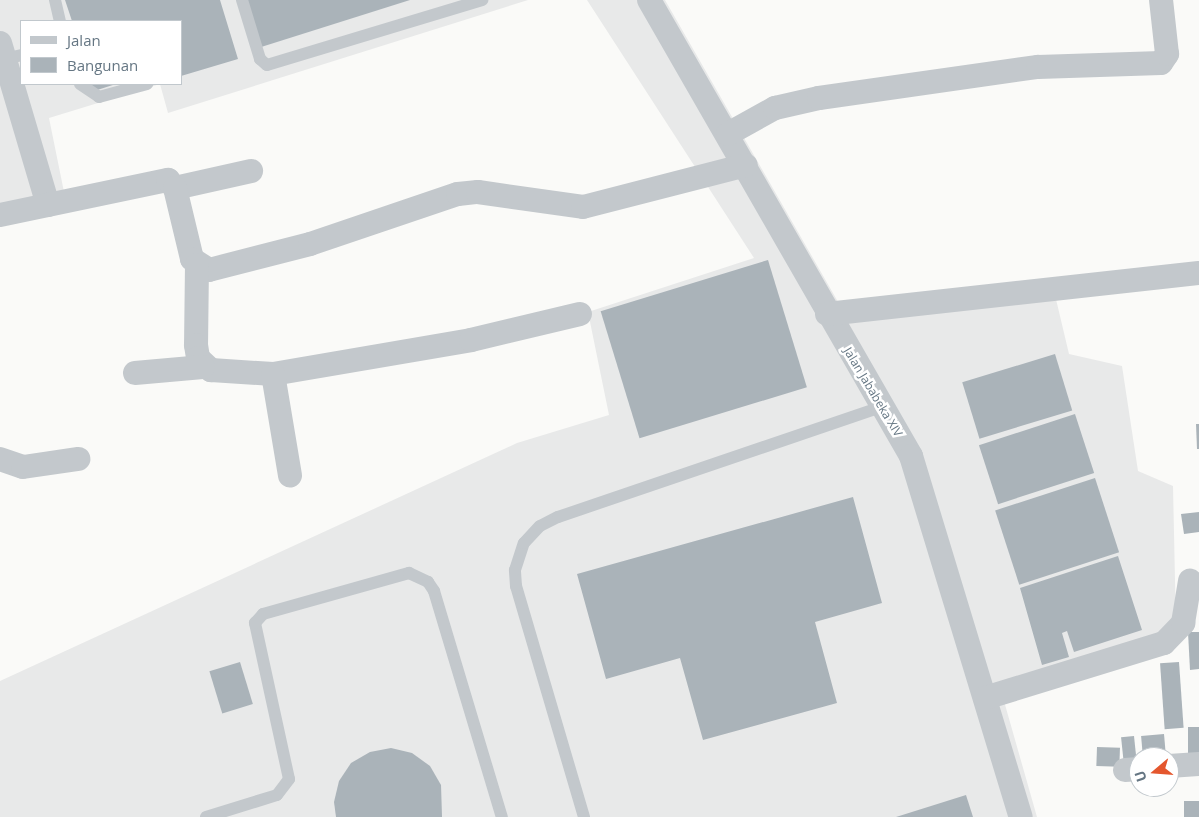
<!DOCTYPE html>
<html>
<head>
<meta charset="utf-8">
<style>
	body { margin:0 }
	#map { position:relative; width:1199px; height:817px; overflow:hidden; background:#fafaf8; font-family:"Open Sans",sans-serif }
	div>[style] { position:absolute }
	.built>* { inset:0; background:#e8e9e9 }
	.building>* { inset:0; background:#aab3b9; transform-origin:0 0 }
	.lane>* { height:12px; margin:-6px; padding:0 6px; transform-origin:6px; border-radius:6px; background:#c3c8cc }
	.street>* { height:24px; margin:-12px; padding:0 12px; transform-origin:12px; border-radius:12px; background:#c3c8cc }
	span { translate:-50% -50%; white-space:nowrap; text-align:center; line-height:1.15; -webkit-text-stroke:5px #fff; paint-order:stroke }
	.street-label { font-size:12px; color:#657683 }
	.legend { position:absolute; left:20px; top:20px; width:162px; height:65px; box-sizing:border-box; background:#fff; border:1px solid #c1c8cd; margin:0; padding:6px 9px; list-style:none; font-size:15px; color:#657683 }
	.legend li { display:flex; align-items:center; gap:10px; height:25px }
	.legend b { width:25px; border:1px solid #c1c8cd }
	.north { position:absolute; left:1129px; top:747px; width:50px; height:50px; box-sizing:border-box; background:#fff; border:1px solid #c1c8cd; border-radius:50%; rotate:252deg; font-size:14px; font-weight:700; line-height:20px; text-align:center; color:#657683 }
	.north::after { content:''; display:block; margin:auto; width:18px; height:22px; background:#e4572e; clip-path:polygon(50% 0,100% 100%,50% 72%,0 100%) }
</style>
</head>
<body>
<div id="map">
	<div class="built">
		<div style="clip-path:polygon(evenodd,0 0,528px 0,168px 113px,160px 84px,49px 118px,64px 192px,0 206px,0 0,21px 21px,181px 21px,181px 84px,21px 84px,21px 21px)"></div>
		<div style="clip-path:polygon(587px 0,665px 0,849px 321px,1055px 295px,1069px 354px,1122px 366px,1138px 471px,1173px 486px,1176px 627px,1000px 687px,1037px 817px,0 817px,0 681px,517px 443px,609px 415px,588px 312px,754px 258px)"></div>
	</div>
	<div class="building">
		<div style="clip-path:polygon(65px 0,220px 0,238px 59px,181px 76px,181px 21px,72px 21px)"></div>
		<div style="clip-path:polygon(243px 0,410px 0,258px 48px)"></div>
		<div style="clip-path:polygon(91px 84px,116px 84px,94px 91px)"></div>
		<div style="left:768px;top:260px;width:133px;height:175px;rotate:73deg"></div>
		<div style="left:1055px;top:354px;width:59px;height:97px;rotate:73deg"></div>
		<div style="left:1075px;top:414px;width:62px;height:101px;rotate:72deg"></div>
		<div style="clip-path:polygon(1196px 424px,1199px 424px,1199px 449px,1197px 449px)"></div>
		<div style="left:1095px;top:478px;width:78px;height:105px;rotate:72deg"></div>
		<div style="clip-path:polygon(853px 497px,882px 603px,815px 622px,837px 703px,703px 740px,680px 658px,606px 679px,577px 574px)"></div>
		<div style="clip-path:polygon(1199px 512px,1199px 532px,1184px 534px,1181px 514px)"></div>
		<div style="clip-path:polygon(1118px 556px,1142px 630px,1074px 652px,1067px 631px,1062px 633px,1069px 657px,1042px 665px,1020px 588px)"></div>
		<div style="clip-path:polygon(1188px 632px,1199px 632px,1199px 669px,1190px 670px)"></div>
		<div style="left:240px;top:662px;width:44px;height:32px;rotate:73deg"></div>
		<div style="left:1179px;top:662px;width:66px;height:19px;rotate:86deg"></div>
		<div style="left:1199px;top:727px;width:31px;height:11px;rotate:90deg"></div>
		<div style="left:1164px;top:734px;width:23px;height:23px;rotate:85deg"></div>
		<div style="left:1134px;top:736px;width:29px;height:13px;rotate:84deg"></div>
		<div style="left:1097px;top:747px;width:23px;height:19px;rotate:2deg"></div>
		<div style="clip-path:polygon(391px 748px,412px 753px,430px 766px,441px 785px,442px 817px,336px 817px,334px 802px,339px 781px,351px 763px,370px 752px)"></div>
		<div style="clip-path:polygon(966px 795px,973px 817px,896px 817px)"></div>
		<div style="left:1184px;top:801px;width:15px;height:16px"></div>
	</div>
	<div class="lane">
		<div style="left:55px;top:0;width:22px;rotate:77deg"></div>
		<div style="left:242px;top:0;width:62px;rotate:73deg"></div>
		<div style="left:260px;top:59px;width:9px;rotate:41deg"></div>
		<div style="left:267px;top:65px;width:225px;rotate:-16.8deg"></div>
		<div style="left:0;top:60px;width:22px;rotate:-13deg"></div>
		<div style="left:80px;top:84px;width:23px;rotate:34deg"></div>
		<div style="left:99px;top:97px;width:50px;rotate:-15.2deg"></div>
		<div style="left:206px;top:817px;width:74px;rotate:-17.2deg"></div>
		<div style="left:277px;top:795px;width:20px;rotate:-53deg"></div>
		<div style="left:289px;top:779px;width:160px;rotate:-102.3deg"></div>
		<div style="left:255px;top:623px;width:12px;rotate:-48deg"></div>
		<div style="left:263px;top:614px;width:152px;rotate:-15.7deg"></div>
		<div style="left:409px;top:573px;width:21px;rotate:25deg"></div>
		<div style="left:428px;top:582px;width:11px;rotate:56deg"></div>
		<div style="left:434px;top:591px;width:236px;rotate:73.3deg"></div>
		<div style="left:584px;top:817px;width:241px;rotate:-106.4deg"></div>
		<div style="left:516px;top:586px;width:16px;rotate:-94deg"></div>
		<div style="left:515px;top:570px;width:28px;rotate:-72deg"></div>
		<div style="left:524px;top:543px;width:23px;rotate:-47deg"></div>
		<div style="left:540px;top:526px;width:20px;rotate:-27deg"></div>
		<div style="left:558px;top:517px;width:341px;rotate:-18.8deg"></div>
	</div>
	<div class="street">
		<div style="left:649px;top:0;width:526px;rotate:60.12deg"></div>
		<div style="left:911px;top:456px;width:377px;rotate:73.1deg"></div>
		<div style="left:0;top:43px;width:169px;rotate:73.5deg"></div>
		<div style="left:728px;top:134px;width:54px;rotate:-29deg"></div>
		<div style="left:775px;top:108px;width:45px;rotate:-12.8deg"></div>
		<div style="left:819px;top:98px;width:221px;rotate:-8.1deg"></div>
		<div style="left:1038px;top:67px;width:123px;rotate:-1.9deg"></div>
		<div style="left:1161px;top:63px;width:11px;rotate:-56deg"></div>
		<div style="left:1167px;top:54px;width:54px;rotate:-96.3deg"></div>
		<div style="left:175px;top:188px;width:78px;rotate:-12.6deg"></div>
		<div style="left:0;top:215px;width:172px;rotate:-11.8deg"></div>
		<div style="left:168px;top:180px;width:11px;rotate:49deg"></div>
		<div style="left:175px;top:188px;width:73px;rotate:76.5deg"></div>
		<div style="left:192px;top:259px;width:20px;rotate:33deg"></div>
		<div style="left:209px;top:270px;width:104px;rotate:-14.4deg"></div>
		<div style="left:310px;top:244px;width:156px;rotate:-18.7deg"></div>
		<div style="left:458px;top:194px;width:20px;rotate:-6deg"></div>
		<div style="left:478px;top:192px;width:106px;rotate:8.1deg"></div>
		<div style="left:583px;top:207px;width:168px;rotate:-14.4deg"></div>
		<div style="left:197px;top:265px;width:80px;rotate:90.7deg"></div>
		<div style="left:196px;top:345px;width:13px;rotate:81deg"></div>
		<div style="left:198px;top:358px;width:18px;rotate:43deg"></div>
		<div style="left:211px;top:370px;width:62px;rotate:3.7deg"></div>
		<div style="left:273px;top:374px;width:201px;rotate:-9.7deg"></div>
		<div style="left:471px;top:340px;width:112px;rotate:-13.4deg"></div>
		<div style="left:827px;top:314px;width:374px;rotate:-6.3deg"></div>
		<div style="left:135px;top:373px;width:68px;rotate:-5deg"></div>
		<div style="left:273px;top:374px;width:103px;rotate:80.5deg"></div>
		<div style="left:0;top:459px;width:24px;rotate:19deg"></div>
		<div style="left:23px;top:467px;width:56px;rotate:-8.3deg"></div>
		<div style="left:985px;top:698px;width:187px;rotate:-17.1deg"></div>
		<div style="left:1164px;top:643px;width:28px;rotate:-46deg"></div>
		<div style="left:1183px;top:623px;width:43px;rotate:-80.5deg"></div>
		<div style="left:1169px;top:766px;width:30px;rotate:-4deg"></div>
		<div style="left:1125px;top:770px;width:14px;rotate:-4deg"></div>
	</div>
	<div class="street-label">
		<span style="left:873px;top:392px;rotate:59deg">Jalan Jababeka XIV</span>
	</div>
	<ul class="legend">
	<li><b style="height:6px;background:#c3c8cc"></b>Jalan</li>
	<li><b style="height:14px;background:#aab3b9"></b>Bangunan</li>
	</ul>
	<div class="north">U</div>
</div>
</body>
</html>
